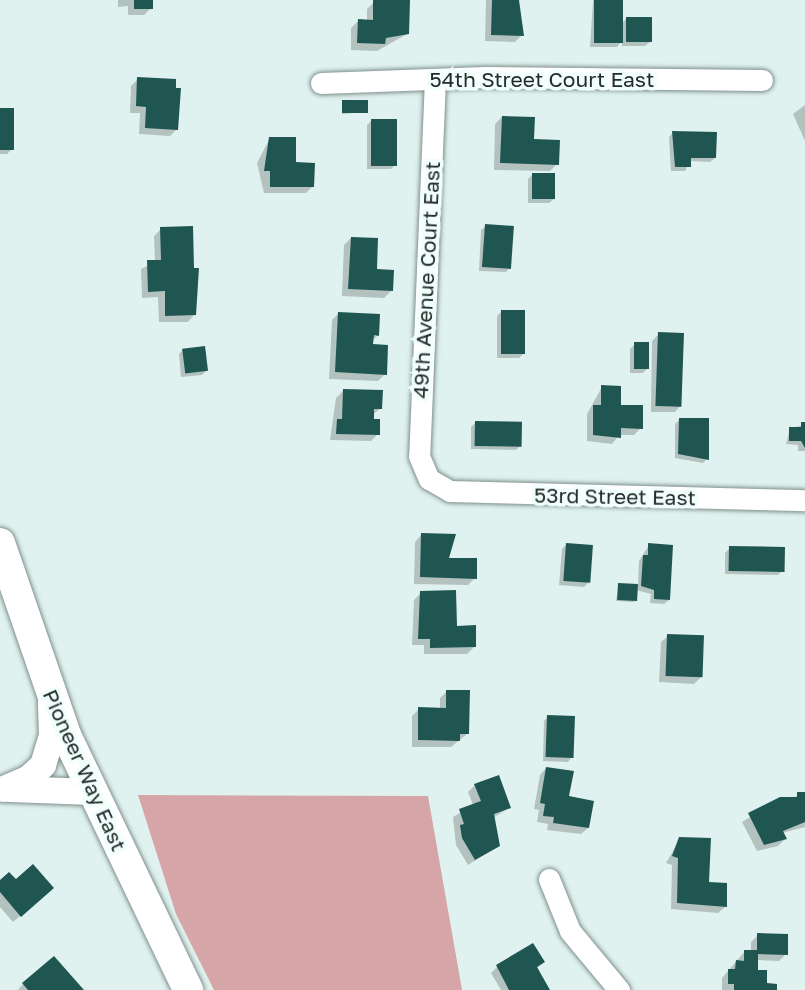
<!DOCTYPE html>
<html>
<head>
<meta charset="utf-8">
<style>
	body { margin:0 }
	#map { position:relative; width:805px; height:990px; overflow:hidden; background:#e0f2ef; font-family:"Golos Text",sans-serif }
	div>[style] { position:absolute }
	.forest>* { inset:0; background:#d6a5a8 }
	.shadow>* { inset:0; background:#0003 }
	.building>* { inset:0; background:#205651; transform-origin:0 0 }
	.roads { filter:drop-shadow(0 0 2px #7f908e) drop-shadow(0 0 2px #7f908e) }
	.minor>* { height:21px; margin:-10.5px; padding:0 10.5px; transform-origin:10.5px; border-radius:10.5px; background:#fff }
	.tertiary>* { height:26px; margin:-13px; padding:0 13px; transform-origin:13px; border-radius:13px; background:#fff }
	.secondary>* { height:30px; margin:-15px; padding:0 15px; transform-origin:15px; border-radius:15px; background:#fff }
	span { translate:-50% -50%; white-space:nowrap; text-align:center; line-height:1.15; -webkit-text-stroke:7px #f0fefc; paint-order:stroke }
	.street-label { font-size:21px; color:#242b2a }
</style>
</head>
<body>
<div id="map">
	<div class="forest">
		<div style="clip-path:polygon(138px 795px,428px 796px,462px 990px,214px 990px,176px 914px)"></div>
	</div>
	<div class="shadow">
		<div style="clip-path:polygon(118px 0,151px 0,151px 8px,144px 15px,128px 15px,128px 6px,118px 7px)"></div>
		<div style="clip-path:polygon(376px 0,408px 0,407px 34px,377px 51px,351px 50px,351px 28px,358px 21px,367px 21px,367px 9px)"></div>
		<div style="clip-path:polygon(486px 0,517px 0,522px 35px,515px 42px,485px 41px)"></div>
		<div style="clip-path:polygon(593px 0,621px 0,621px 24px,627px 18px,650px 42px,645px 46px,622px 46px,622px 41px,617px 47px,590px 47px)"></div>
		<div style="clip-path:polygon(138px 79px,177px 129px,170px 136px,139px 134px,140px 113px,130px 113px,131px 86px)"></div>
		<div style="clip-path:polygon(343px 102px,366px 112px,342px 114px)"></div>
		<div style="clip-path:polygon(805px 105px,805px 141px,793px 114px)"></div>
		<div style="clip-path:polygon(0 110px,12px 149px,7px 154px,0 154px)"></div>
		<div style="clip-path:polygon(502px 117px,532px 141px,557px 164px,550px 171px,494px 170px,495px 124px)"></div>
		<div style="clip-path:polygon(372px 120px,395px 165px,391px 169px,367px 169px,367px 125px)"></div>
		<div style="clip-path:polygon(673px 133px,715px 158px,710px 162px,690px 161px,685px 171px,671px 171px,669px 137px)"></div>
		<div style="clip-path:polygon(270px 138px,313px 186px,306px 193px,264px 193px,257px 163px)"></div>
		<div style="clip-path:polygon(532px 175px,554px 199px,549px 203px,528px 203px,528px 179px)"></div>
		<div style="clip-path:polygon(486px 226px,510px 268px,506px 272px,479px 271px,481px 230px)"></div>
		<div style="clip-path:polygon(161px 229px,194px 315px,188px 322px,159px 322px,158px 297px,142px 298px,141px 269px,155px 262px,154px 236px)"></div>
		<div style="clip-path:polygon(351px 238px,391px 291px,384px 298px,342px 296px,344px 245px)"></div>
		<div style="clip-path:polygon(501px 312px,523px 354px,519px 358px,497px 358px,497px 316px)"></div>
		<div style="clip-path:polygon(339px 313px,378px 335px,372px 341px,385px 374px,378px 381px,329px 379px,332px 320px)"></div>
		<div style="clip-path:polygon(659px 334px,681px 405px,675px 412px,651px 412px,652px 341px)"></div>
		<div style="clip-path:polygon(635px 344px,647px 369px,643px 373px,630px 373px,630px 349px)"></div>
		<div style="clip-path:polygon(183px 350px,206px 371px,202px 375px,181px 377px,179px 354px)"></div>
		<div style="clip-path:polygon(602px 387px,641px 428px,634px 435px,619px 435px,612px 444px,587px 441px,587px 414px)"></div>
		<div style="clip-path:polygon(343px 391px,380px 409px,372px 415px,378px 434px,371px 441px,330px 440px,336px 398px)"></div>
		<div style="clip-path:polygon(680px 419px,707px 459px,703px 463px,675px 458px,675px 424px)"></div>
		<div style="clip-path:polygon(475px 423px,520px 446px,516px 450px,471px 449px,471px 427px)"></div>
		<div style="clip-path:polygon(805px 425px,805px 451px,798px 451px,798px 445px,786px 444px,790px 428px)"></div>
		<div style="clip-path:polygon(421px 535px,454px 536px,446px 559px,475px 578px,468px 585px,414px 584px,415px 542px)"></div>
		<div style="clip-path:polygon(566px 545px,588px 583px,584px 587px,559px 585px,562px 549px)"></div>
		<div style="clip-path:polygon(649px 545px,669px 600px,664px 604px,650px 603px,651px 594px,636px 590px,634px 602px,616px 601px,619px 585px,638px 585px,639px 561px)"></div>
		<div style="clip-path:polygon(730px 548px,782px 571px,778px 575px,725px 574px,725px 553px)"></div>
		<div style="clip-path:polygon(421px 593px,474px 647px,467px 654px,424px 654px,424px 645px,412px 645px,414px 600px)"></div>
		<div style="clip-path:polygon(668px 636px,701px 677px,694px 684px,659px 682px,661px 642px)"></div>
		<div style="clip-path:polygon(447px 691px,467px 734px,451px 747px,412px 747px,412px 716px,419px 709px,440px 709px,440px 698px)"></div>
		<div style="clip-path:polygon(548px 717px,572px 757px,568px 762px,543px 761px,544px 721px)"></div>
		<div style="clip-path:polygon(546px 768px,588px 828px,581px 834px,547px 830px,548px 824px,537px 822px,539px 810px,534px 809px,540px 775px)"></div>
		<div style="clip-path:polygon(475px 785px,509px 808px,493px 818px,498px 846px,468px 865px,456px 845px,453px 817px,473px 805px,468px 792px)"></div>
		<div style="clip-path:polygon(805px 795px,805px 827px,782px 833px,785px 839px,778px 846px,757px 851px,742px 822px,780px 799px)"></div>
		<div style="clip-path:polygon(680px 839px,725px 907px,718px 913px,671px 909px,672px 865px,666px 863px)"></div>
		<div style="clip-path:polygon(0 882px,15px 882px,45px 895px,13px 922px,0 907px)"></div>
		<div style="clip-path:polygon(758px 935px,786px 954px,779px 961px,757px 960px,756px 972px,765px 985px,776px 990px,722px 990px,722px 978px,745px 951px,751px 952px,751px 942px)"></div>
		<div style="clip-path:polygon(54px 958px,81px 990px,18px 990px,23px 984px)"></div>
		<div style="clip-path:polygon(543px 962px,536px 969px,548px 990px,501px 990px,491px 973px,498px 966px)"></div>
	</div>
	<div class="building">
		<div style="left:134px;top:0;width:19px;height:9px"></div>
		<div style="clip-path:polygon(373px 0,410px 0,409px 34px,386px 38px,385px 44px,357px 43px,358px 19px,373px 20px)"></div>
		<div style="clip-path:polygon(492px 0,519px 0,524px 36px,491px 35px)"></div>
		<div style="left:594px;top:0;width:29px;height:43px"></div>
		<div style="left:626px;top:17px;width:26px;height:25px"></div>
		<div style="clip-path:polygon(137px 77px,176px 79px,176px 88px,181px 88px,178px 130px,145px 128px,146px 107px,136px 106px)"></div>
		<div style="left:342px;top:100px;width:26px;height:13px"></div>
		<div style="left:0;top:108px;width:14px;height:42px"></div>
		<div style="clip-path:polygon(502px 116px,535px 117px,534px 139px,560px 140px,559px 165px,500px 163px)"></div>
		<div style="left:371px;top:119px;width:26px;height:47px"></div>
		<div style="clip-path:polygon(672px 131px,717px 132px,716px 158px,691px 158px,691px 167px,675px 167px)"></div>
		<div style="clip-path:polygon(269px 137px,296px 137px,296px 162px,315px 163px,314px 187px,270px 187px,270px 171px,264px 171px)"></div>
		<div style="left:532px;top:173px;width:23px;height:26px"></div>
		<div style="left:485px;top:224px;width:29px;height:43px;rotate:4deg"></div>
		<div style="clip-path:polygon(193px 226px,194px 268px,199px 268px,196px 315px,165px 316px,165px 291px,148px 292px,147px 260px,161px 260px,160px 227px)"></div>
		<div style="clip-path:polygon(351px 237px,378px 238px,377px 269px,394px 270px,393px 291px,348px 289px)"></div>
		<div style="left:501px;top:310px;width:24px;height:44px"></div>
		<div style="clip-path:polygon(338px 312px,380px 314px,379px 336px,374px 335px,373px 344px,388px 345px,387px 375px,335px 372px)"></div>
		<div style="left:658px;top:332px;width:26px;height:74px;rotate:2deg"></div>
		<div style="left:634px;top:342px;width:15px;height:27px"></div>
		<div style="left:205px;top:346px;width:25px;height:23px;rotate:83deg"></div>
		<div style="clip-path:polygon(601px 385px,621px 386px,621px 405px,643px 405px,643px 429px,621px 428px,621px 438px,593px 435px,593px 405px,601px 405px)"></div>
		<div style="clip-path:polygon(343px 389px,383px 390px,382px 409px,374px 409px,374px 419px,380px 419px,380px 435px,336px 434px,337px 419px,342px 419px)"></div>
		<div style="clip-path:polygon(679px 418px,709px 418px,709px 460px,678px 454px)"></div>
		<div style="left:475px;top:421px;width:47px;height:25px;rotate:1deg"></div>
		<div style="clip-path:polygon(801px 422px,805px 422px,805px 448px,801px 441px,789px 441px,789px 427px,801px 427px)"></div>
		<div style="clip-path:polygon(421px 533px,456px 534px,449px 558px,477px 558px,477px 579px,420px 577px)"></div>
		<div style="left:566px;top:543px;width:27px;height:38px;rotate:4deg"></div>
		<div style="clip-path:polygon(648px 543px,673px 545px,670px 600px,654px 599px,654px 590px,641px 586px,643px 555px,648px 555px)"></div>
		<div style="left:729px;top:546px;width:56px;height:25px;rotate:1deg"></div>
		<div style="left:618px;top:583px;width:20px;height:17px;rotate:3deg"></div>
		<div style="clip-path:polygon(456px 590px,457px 626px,476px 625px,476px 647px,430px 648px,430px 639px,418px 639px,420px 591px)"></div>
		<div style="left:667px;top:634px;width:37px;height:42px;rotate:2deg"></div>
		<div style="clip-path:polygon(446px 690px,470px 690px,469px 734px,460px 734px,460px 741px,418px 740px,418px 707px,446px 708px)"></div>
		<div style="left:547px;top:715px;width:28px;height:42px;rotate:2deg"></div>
		<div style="clip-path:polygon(546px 767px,574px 771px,569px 796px,594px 801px,589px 828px,553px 823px,554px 817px,543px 816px,545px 804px,540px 803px)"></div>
		<div style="clip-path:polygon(499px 775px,511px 808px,494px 814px,500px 846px,475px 860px,462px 838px,460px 825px,464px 824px,459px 809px,481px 801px,474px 784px)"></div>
		<div style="clip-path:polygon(797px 792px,805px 792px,805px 822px,783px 831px,787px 839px,764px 845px,748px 813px,780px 797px,797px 797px)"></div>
		<div style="clip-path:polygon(679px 837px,711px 838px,709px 882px,727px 883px,727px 907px,677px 903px,678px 858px,672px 856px)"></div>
		<div style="clip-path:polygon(33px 864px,54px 888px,21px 917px,0 892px,0 880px,9px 872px,16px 879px)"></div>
		<div style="clip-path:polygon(757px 933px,788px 934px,788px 955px,758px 954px,758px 970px,767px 970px,767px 983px,777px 984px,777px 990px,734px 990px,734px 984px,728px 984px,728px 969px,735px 969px,736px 960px,744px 961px,744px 950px,757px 950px)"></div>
		<div style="clip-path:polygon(533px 943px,545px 962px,537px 967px,550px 990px,509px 990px,496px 965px)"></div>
		<div style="clip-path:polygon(54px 956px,84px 990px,28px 990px,22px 983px)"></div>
	</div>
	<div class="roads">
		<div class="minor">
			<div style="left:435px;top:79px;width:377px;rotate:92.4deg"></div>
			<div style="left:419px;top:456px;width:25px;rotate:67deg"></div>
			<div style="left:429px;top:479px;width:24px;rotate:30deg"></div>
			<div style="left:450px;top:491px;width:355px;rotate:1.5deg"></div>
			<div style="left:321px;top:83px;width:164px;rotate:-2.1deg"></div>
			<div style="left:485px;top:77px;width:277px;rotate:0.6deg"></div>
			<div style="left:549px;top:879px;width:56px;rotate:68deg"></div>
			<div style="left:570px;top:931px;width:77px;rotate:50.3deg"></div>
		</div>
		<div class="tertiary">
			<div style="left:4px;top:789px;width:26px;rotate:-23deg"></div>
			<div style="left:28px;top:779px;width:21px;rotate:-43deg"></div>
			<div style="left:43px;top:765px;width:31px;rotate:-73deg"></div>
			<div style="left:52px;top:735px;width:32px;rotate:-92deg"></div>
			<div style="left:10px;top:789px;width:82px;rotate:2.1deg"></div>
		</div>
		<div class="secondary">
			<div style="left:0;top:543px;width:203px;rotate:71deg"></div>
			<div style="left:66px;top:735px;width:283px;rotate:64.4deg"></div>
		</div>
	</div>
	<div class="street-label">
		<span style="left:542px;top:79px">54th Street Court East</span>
		<span style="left:426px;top:280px;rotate:-87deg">49th Avenue Court East</span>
		<span style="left:615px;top:496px;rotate:1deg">53rd Street East</span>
		<span style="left:85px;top:770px;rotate:66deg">Pioneer Way East</span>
	</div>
</div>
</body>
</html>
